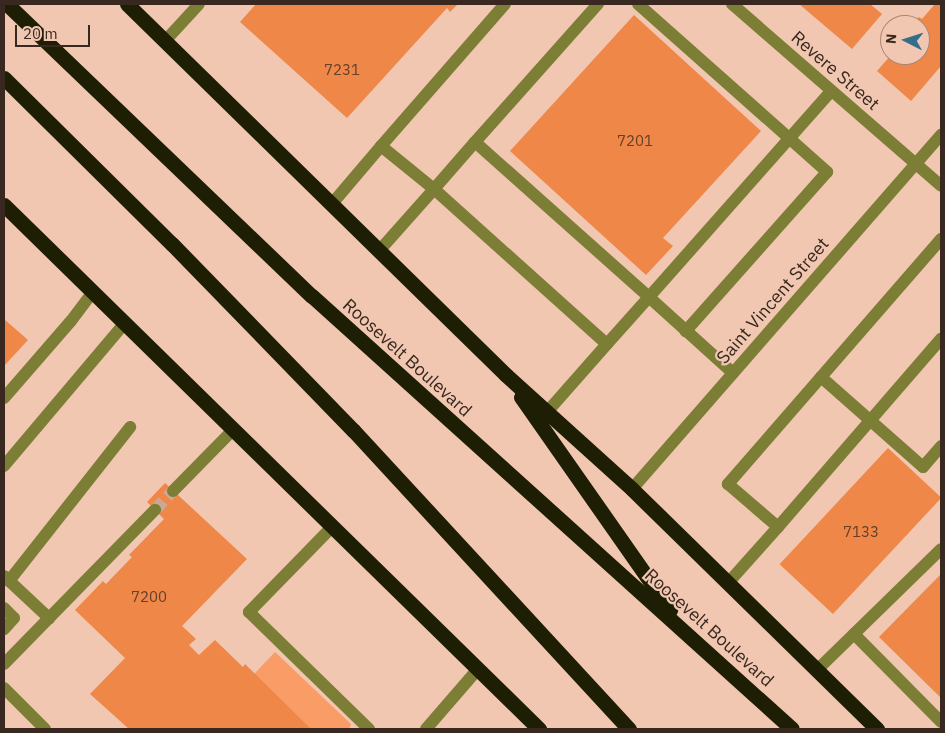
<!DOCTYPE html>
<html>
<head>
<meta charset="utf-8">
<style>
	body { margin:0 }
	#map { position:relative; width:945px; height:733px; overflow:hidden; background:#f1c7b1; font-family:"IBM Plex Sans",sans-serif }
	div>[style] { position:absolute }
	.green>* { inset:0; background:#fa9c66 }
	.building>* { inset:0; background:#ef8748; transform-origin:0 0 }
	.minor-tunnel>* { height:12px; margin-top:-6px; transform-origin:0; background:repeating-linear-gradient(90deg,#cca794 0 12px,transparent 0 18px) }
	.minor>* { height:12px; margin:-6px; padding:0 6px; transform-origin:6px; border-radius:6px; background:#7d7e36 }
	.highway>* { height:15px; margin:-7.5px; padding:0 7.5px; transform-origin:7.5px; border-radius:7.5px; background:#1e1e05 }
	span { translate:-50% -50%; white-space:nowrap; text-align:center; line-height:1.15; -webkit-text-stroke:4.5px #f1c7b1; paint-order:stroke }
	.number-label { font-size:15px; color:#664029 }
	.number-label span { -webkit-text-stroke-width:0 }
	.street-label { font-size:18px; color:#38281f }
	.frame { position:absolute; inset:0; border:5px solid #38281f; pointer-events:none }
	.north { position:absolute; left:880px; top:15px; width:50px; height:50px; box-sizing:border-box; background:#f1c7b1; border:1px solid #a78777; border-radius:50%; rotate:275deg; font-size:14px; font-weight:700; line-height:20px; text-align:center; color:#38281f }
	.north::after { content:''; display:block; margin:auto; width:18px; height:22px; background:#356e88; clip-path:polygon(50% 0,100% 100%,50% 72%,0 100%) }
	.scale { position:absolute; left:15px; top:25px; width:75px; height:22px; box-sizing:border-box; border:2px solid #38281f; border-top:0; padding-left:6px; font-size:15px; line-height:18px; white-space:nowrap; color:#38281f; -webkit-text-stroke:4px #f1c7b1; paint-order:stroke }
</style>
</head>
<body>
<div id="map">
	<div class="green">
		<div style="clip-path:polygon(275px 652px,351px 724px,349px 729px,310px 729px,253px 675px)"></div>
	</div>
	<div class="building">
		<div style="clip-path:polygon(256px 4px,458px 4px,450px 12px,447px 8px,347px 118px,240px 22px)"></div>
		<div style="clip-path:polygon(799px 4px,870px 4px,882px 14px,852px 49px)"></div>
		<div style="clip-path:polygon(935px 4px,941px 4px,941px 66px,911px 101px,877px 71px,891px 55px,920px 55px,920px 25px,913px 23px,919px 17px,922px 19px)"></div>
		<div style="clip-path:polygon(634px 15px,761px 131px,663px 238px,673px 246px,646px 275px,510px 151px)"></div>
		<div style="clip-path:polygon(4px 319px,28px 340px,4px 366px)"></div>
		<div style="left:888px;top:448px;width:73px;height:159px;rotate:43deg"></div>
		<div style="clip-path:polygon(165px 483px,247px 559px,182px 626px,196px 639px,189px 645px,199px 655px,215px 640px,243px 667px,245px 664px,311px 729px,129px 729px,90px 694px,125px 658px,75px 610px,103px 581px,106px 584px,132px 557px,129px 555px,164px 519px,147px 502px)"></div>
		<div style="clip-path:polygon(941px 574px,941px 698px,879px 637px)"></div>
	</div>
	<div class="minor-tunnel">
		<div style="left:155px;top:510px;width:26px;rotate:-47deg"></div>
	</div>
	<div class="minor">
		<div style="left:505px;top:4px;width:189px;rotate:131.1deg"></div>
		<div style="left:381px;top:146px;width:68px;rotate:39.1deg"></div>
		<div style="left:434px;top:189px;width:62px;rotate:-48.9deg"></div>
		<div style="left:475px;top:142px;width:233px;rotate:41.7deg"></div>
		<div style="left:649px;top:297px;width:63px;rotate:131.8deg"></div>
		<div style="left:638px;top:4px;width:253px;rotate:41.6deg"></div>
		<div style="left:827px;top:172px;width:213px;rotate:131.6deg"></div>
		<div style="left:732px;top:4px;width:277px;rotate:41deg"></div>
		<div style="left:165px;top:41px;width:50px;rotate:-47.4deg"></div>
		<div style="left:475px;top:142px;width:185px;rotate:-48.3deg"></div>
		<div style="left:331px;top:205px;width:77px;rotate:-49.7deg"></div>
		<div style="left:941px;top:239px;width:325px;rotate:131deg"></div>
		<div style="left:728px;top:484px;width:66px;rotate:40.7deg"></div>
		<div style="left:778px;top:527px;width:249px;rotate:-49.1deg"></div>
		<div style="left:379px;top:251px;width:83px;rotate:-48.4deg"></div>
		<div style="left:434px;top:189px;width:232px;rotate:41.9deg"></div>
		<div style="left:607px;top:344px;width:91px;rotate:131.4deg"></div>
		<div style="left:733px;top:373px;width:113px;rotate:-137.9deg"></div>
		<div style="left:649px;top:297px;width:275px;rotate:-48.5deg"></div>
		<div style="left:821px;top:377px;width:136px;rotate:41.4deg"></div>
		<div style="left:923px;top:467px;width:28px;rotate:-49deg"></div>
		<div style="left:4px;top:398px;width:102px;rotate:-49deg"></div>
		<div style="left:71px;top:321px;width:36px;rotate:-53deg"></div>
		<div style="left:4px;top:466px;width:187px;rotate:-49.8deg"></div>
		<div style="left:632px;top:489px;width:470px;rotate:-48.9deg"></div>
		<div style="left:173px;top:491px;width:86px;rotate:-45.5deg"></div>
		<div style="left:332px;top:527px;width:119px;rotate:134.3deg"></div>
		<div style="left:249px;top:612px;width:168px;rotate:44.3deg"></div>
		<div style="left:4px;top:576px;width:62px;rotate:43deg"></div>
		<div style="left:9px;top:581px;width:196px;rotate:-51.8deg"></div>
		<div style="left:728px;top:583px;width:75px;rotate:-48.2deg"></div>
		<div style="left:4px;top:608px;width:14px;rotate:45deg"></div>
		<div style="left:14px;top:618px;width:15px;rotate:132deg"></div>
		<div style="left:854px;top:634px;width:124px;rotate:45.3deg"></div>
		<div style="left:4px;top:664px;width:216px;rotate:-45.6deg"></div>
		<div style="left:817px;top:670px;width:173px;rotate:-44.3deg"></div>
		<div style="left:4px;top:688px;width:58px;rotate:45deg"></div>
		<div style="left:426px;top:729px;width:79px;rotate:-49.1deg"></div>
	</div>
	<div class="highway">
		<div style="left:7px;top:4px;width:422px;rotate:43.8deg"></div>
		<div style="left:312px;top:296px;width:646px;rotate:42.05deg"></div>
		<div style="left:127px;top:4px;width:530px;rotate:44.39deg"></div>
		<div style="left:506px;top:375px;width:170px;rotate:42.1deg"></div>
		<div style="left:632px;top:489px;width:343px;rotate:44.4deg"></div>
		<div style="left:4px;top:78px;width:236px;rotate:44.7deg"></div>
		<div style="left:172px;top:244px;width:260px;rotate:45.8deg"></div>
		<div style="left:353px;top:430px;width:407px;rotate:47.3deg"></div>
		<div style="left:4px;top:205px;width:749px;rotate:44.4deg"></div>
		<div style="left:521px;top:397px;width:260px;rotate:55deg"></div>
	</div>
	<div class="number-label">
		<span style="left:342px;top:70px">7231</span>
		<span style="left:635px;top:141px">7201</span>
		<span style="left:861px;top:532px">7133</span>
		<span style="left:149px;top:597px">7200</span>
	</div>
	<div class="street-label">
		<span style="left:835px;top:71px;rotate:41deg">Revere Street</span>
		<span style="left:773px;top:301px;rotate:-49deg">Saint Vincent Street</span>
		<span style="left:407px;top:358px;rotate:42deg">Roosevelt Boulevard</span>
		<span style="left:709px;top:628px;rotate:42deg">Roosevelt Boulevard</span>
	</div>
	<div class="frame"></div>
	<div class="north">N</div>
	<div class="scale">20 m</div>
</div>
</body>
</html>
